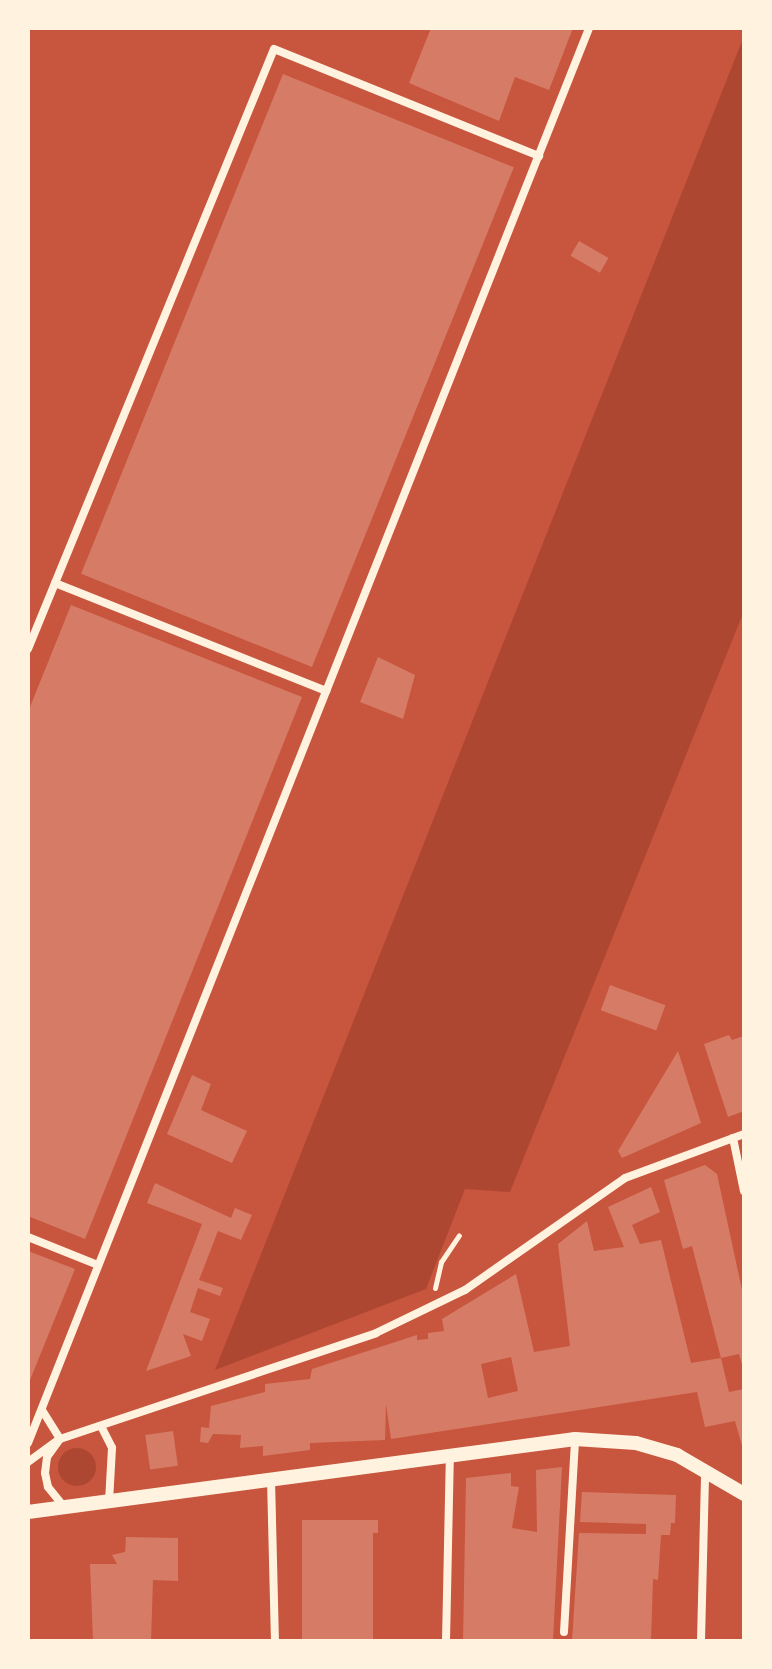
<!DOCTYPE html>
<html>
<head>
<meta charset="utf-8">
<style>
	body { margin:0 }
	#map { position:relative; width:772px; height:1669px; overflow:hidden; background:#c8553d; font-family:"Alegreya Sans",sans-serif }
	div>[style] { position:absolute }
	.green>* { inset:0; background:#ae4732 }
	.round { border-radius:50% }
	.building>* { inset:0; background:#d67c66; transform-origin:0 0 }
	.path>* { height:5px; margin:-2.5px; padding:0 2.5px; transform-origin:2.5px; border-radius:2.5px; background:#fff3e0 }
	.minor>* { height:8px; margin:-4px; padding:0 4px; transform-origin:4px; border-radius:4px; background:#fff3e0 }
	.tertiary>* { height:14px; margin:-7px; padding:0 7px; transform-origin:7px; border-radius:7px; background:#fff3e0 }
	span { translate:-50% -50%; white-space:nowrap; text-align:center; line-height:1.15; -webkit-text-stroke:8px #fff3e0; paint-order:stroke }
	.frame { position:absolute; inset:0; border:30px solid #fff3e0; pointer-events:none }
</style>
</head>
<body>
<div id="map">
	<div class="green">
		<div style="clip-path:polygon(744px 36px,744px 611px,510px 1192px,465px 1189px,426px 1289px,215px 1370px)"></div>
		<div class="round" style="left:58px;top:1448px;width:38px;height:38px"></div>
	</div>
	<div class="building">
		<div style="clip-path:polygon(431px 28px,573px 28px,549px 90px,515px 77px,499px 121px,409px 83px)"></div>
		<div style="left:283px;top:74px;width:249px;height:539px;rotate:22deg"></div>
		<div style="left:579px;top:241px;width:34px;height:17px;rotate:30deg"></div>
		<div style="clip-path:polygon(71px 605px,302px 697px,85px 1239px,28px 1216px,28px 712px)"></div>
		<div style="clip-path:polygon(378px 657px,415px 675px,403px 719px,360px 702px)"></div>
		<div style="left:610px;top:985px;width:59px;height:27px;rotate:20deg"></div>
		<div style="clip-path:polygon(729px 1035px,732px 1040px,744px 1036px,744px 1111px,728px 1117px,704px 1044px)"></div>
		<div style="clip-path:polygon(678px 1051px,701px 1123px,622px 1158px,618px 1151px)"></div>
		<div style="clip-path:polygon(192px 1075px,211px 1084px,201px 1110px,247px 1131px,232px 1163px,167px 1134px)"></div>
		<div style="clip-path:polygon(705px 1165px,717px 1174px,744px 1299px,744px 1372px,739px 1354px,721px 1358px,692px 1246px,683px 1249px,664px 1180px)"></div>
		<div style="clip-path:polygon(155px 1183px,231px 1218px,235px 1208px,252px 1215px,241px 1240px,218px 1231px,199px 1280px,223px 1288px,220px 1296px,198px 1288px,190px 1312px,210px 1319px,202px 1341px,183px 1334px,191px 1356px,146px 1371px,202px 1224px,147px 1203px)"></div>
		<div style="clip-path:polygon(evenodd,651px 1187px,660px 1212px,632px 1225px,640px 1244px,661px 1240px,691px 1363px,721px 1358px,729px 1392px,744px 1389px,744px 1453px,735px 1421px,705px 1427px,697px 1392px,391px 1439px,386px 1404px,385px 1440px,310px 1443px,310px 1450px,263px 1456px,263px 1446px,240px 1448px,241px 1435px,213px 1434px,208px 1443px,200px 1442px,201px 1427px,209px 1428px,211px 1406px,265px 1392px,265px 1384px,310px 1379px,312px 1369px,417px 1335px,417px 1340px,428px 1339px,428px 1333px,444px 1331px,442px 1319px,516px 1274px,534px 1352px,570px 1346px,558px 1244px,587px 1221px,594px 1251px,624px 1247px,608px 1207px,651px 1187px,511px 1357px,518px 1391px,488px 1398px,481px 1364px,511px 1357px)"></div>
		<div style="clip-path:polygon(28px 1251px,75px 1269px,28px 1385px)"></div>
		<div style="left:173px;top:1431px;width:35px;height:28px;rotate:82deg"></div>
		<div style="clip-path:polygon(562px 1467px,553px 1641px,463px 1641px,466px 1478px,511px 1473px,511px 1486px,519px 1487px,512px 1528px,537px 1532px,536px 1470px)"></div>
		<div style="clip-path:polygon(582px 1492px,676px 1495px,675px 1523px,671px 1523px,670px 1535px,661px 1535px,658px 1580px,653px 1579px,651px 1641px,572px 1641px,579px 1533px,646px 1534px,646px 1524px,580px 1522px)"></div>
		<div style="clip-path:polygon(302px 1520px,378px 1520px,378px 1533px,373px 1533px,373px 1641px,302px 1641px)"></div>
		<div style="clip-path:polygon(126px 1537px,178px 1538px,178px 1581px,153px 1580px,151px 1641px,93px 1641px,90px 1564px,117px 1564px,112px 1555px,125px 1552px)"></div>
	</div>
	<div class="path">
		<div style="left:435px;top:1288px;width:27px;rotate:-77deg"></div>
		<div style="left:441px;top:1262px;width:32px;rotate:-56deg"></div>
	</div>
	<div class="minor">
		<div style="left:55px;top:583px;width:292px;rotate:21.7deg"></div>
		<div style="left:28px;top:649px;width:648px;rotate:-67.71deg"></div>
		<div style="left:274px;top:49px;width:286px;rotate:22deg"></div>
		<div style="left:733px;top:1138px;width:54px;rotate:78.3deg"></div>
		<div style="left:28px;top:1237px;width:75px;rotate:21.8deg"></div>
		<div style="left:42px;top:1410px;width:34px;rotate:58deg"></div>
		<div style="left:60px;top:1439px;width:22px;rotate:126deg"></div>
		<div style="left:47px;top:1457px;width:16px;rotate:97deg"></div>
		<div style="left:45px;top:1473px;width:14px;rotate:78deg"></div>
		<div style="left:48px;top:1487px;width:26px;rotate:51deg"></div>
		<div style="left:102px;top:1428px;width:22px;rotate:63deg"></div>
		<div style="left:112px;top:1448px;width:54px;rotate:93.2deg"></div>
		<div style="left:28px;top:1443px;width:1522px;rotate:-68.37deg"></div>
		<div style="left:28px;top:1462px;width:39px;rotate:-36deg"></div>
		<div style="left:60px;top:1439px;width:333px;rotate:-18.5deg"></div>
		<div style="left:376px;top:1333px;width:99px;rotate:-25.8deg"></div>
		<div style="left:465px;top:1290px;width:195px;rotate:-35deg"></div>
		<div style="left:625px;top:1178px;width:127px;rotate:-20.3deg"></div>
		<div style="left:271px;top:1479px;width:162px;rotate:88.6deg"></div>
		<div style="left:564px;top:1632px;width:193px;rotate:-86.7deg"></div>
		<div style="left:446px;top:1641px;width:186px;rotate:-88.8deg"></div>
		<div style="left:701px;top:1641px;width:169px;rotate:-88.6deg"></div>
	</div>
	<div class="tertiary">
		<div style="left:28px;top:1512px;width:552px;rotate:-7.6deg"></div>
		<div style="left:575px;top:1439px;width:61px;rotate:3.8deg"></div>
		<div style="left:636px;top:1443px;width:43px;rotate:16.3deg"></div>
		<div style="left:677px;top:1455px;width:78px;rotate:30.2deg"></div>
	</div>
	<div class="frame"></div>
</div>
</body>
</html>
